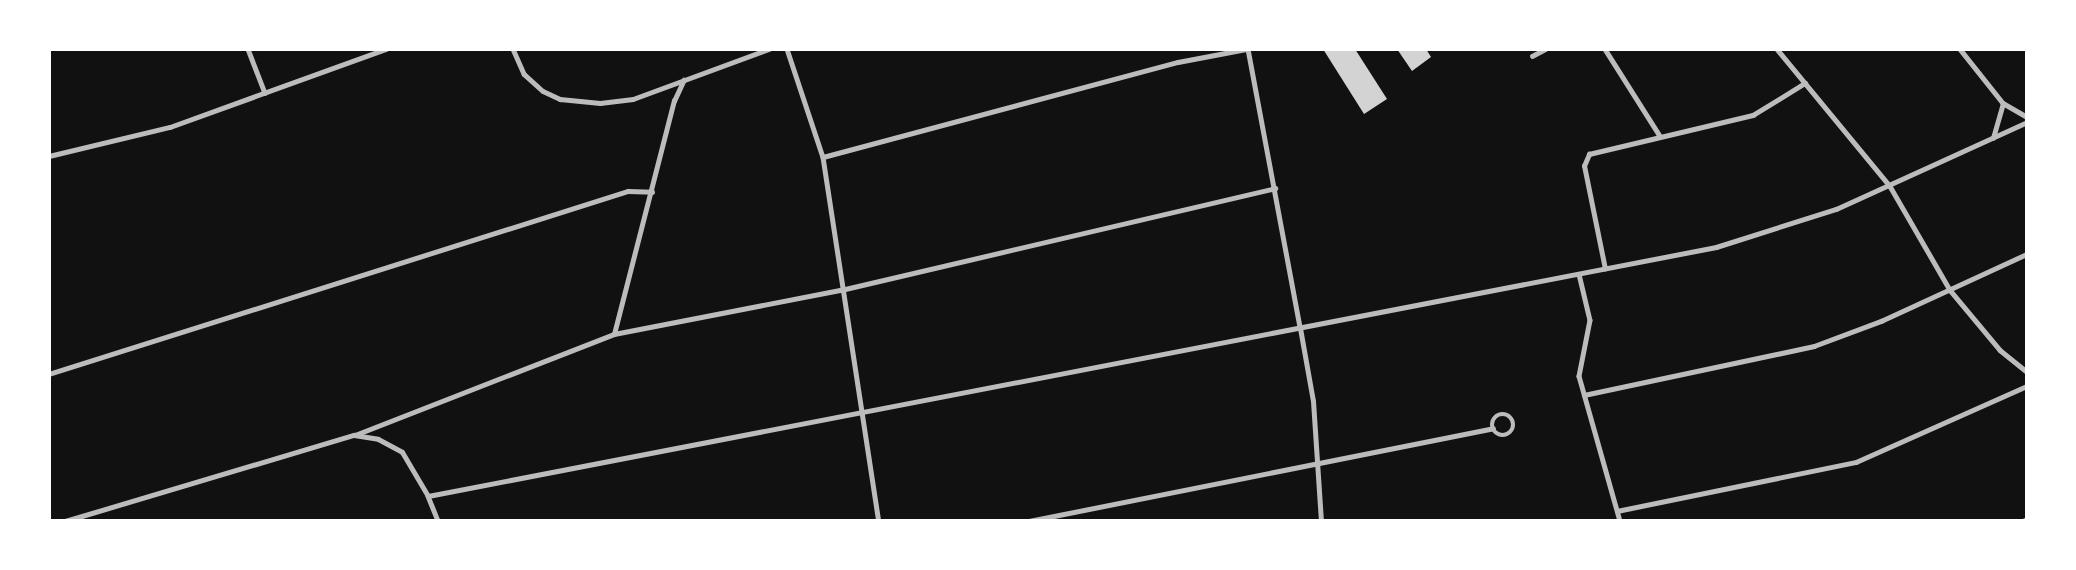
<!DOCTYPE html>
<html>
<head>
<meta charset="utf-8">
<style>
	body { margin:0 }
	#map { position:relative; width:2076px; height:570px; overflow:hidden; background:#111; font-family:"PT Sans Narrow",sans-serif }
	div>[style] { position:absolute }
	.building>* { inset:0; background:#d3d3d3 }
	.minor>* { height:4.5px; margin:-2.25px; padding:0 2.25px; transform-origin:2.25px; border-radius:2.25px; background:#bcbcbc }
	.minor>.ring { margin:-2.25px; padding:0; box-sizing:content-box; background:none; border:4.5px solid #bcbcbc; border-radius:50% }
	.tertiary>* { height:5px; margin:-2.5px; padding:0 2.5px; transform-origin:2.5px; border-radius:2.5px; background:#bcbcbc }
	span { translate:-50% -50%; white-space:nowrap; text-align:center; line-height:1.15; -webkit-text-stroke:5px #fff; paint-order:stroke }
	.frame { position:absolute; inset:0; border:51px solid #fff; pointer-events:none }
</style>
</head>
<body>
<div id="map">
	<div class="building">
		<div style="clip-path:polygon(1323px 49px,1355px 49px,1387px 99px,1364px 114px)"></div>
		<div style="clip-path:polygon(1397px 49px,1426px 49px,1431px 57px,1412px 71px)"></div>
	</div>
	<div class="minor">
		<div style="left:248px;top:49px;width:47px;rotate:68.9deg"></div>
		<div style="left:513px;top:49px;width:27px;rotate:66deg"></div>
		<div style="left:524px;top:74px;width:25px;rotate:42deg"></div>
		<div style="left:543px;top:91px;width:19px;rotate:25deg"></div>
		<div style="left:560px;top:99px;width:40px;rotate:5.7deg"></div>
		<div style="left:600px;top:103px;width:33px;rotate:-7deg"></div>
		<div style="left:633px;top:99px;width:145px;rotate:-20.2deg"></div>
		<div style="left:787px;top:49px;width:114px;rotate:71.6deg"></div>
		<div style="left:823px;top:157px;width:368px;rotate:81.3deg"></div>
		<div style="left:1248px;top:49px;width:284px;rotate:79.4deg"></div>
		<div style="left:1605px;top:49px;width:103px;rotate:57.7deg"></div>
		<div style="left:1777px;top:49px;width:178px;rotate:50.5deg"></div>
		<div style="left:1890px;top:186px;width:120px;rotate:60deg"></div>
		<div style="left:1950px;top:290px;width:78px;rotate:50.2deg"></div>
		<div style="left:2000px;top:350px;width:35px;rotate:39deg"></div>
		<div style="left:1960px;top:49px;width:69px;rotate:51.5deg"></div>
		<div style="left:2003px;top:103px;width:28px;rotate:30deg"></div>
		<div style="left:1532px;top:56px;width:15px;rotate:-28deg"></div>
		<div style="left:1993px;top:138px;width:35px;rotate:-74deg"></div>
		<div style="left:49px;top:156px;width:124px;rotate:-13.5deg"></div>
		<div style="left:170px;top:127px;width:230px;rotate:-19.9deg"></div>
		<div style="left:823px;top:157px;width:367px;rotate:-15deg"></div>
		<div style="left:1178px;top:62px;width:69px;rotate:-10.8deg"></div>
		<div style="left:1605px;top:269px;width:105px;rotate:-101.5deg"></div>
		<div style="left:1584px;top:166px;width:13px;rotate:-67deg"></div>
		<div style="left:1589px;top:154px;width:169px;rotate:-13.4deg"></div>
		<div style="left:1753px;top:115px;width:61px;rotate:-31.6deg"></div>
		<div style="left:1579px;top:274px;width:47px;rotate:76.6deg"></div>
		<div style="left:1590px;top:320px;width:57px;rotate:101.1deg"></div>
		<div style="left:1579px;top:376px;width:151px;rotate:74.2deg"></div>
		<div style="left:614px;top:334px;width:241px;rotate:-75.6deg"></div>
		<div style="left:674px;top:101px;width:23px;rotate:-65deg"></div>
		<div style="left:49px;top:374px;width:607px;rotate:-17.54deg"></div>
		<div style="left:628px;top:191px;width:24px;rotate:2deg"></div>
		<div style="left:1584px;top:395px;width:235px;rotate:-12deg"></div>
		<div style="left:1814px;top:346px;width:72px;rotate:-20.5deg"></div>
		<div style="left:1881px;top:321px;width:161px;rotate:-24.7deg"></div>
		<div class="ring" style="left:1492px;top:414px;width:17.5px;height:17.5px"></div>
		<div style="left:355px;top:435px;width:278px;rotate:-21.3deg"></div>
		<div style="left:614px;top:334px;width:231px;rotate:-11deg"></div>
		<div style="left:841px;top:290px;width:446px;rotate:-13.2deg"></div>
		<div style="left:428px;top:496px;width:27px;rotate:68deg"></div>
		<div style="left:1617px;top:511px;width:244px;rotate:-11.6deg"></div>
		<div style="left:1856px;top:462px;width:187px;rotate:-24deg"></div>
		<div style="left:1029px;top:521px;width:473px;rotate:-11.3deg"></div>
		<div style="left:2023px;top:521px;width:4px;rotate:-27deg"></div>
	</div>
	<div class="tertiary">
		<div style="left:1300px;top:328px;width:74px;rotate:79.9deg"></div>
		<div style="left:1313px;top:401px;width:120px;rotate:86.2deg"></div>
		<div style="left:65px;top:521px;width:302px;rotate:-16.6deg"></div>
		<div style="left:354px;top:435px;width:24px;rotate:9deg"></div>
		<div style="left:378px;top:439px;width:27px;rotate:28deg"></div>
		<div style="left:402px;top:452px;width:51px;rotate:59.4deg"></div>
		<div style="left:428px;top:496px;width:1312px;rotate:-10.94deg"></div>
		<div style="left:1716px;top:247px;width:126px;rotate:-17.6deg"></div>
		<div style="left:1836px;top:209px;width:210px;rotate:-24.5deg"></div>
	</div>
	<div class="frame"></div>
</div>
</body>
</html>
